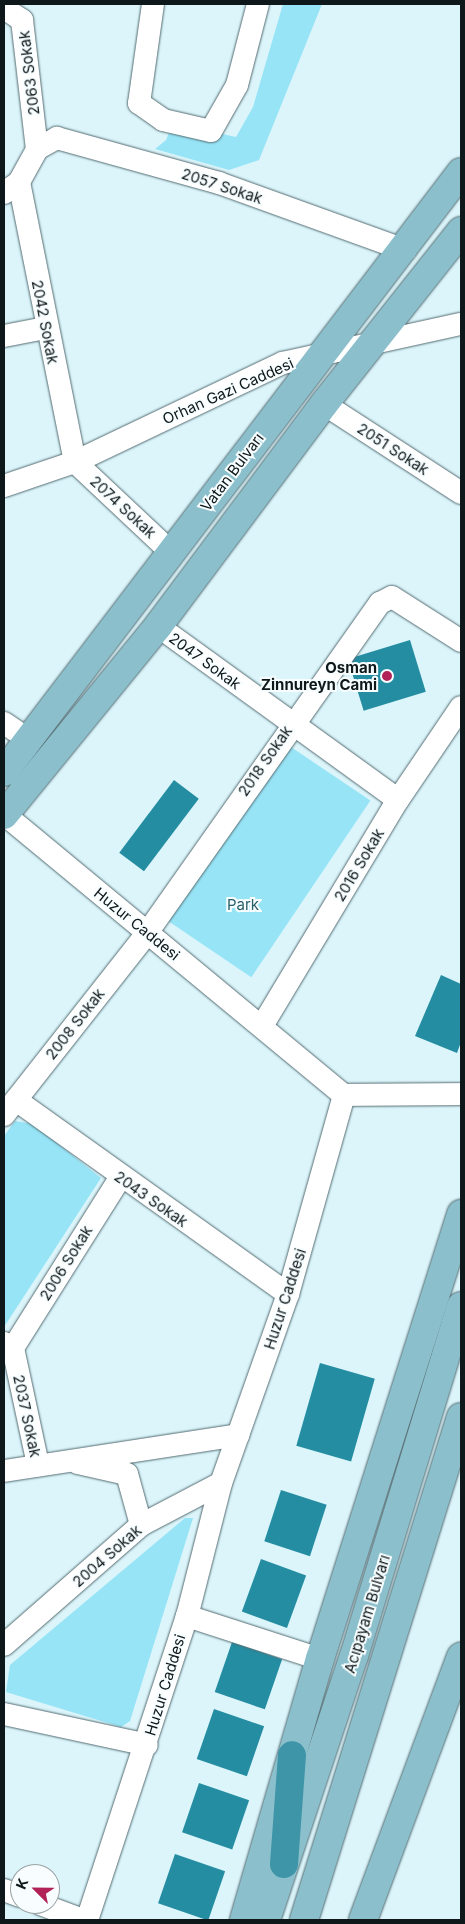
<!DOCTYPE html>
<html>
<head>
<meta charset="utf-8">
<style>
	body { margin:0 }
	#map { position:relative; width:465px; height:1924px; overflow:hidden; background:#dbf5fb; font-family:Inter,sans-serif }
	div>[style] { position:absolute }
	.green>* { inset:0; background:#97e4f6; transform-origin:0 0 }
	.building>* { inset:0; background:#258da1; transform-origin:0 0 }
	.roads { filter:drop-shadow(0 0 1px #546b71) drop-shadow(0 0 1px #546b71) }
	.minor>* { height:22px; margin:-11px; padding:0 11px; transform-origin:11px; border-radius:11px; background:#fff }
	.major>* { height:28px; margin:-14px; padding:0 14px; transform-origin:14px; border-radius:14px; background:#8bbfcb }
	.highway>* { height:28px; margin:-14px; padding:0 14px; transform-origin:14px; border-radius:14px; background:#3e95a8 }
	.dots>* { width:14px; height:14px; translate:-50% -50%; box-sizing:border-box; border:2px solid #f8feff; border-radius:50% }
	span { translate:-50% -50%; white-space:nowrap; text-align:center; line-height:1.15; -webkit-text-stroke:4px #f8feff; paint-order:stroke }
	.street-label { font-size:15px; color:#0e1719 }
	.poi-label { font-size:15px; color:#0e1719; font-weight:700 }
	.right { translate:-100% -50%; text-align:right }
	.park-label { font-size:15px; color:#295e6a }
	.frame { position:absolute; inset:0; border:5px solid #0e1719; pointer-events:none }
	.north { position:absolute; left:10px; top:1864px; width:50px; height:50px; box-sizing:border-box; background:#f8feff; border:1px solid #9aa2a3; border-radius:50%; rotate:293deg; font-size:14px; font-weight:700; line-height:20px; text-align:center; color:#0e1719 }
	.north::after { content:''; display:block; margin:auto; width:18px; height:22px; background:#b12358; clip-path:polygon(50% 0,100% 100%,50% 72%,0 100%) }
</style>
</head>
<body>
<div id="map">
	<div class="green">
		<div style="clip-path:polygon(283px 4px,322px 4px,259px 160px,229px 170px,155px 149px,166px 140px,173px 123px,236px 137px,253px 107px)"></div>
		<div style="left:285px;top:743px;width:103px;height:213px;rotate:34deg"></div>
		<div style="clip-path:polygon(15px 1121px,33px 1124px,101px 1178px,4px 1327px,4px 1136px)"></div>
		<div style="clip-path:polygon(185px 1518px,193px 1518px,130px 1721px,121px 1727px,6px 1692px,10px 1665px)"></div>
	</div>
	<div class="building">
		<div style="left:410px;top:640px;width:54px;height:65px;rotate:73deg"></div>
		<div style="left:174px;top:780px;width:31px;height:91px;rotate:37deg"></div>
		<div style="clip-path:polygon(441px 975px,461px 984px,461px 1042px,457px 1053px,415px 1036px)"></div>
		<div style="left:320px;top:1363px;width:57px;height:86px;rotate:16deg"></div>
		<div style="left:281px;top:1490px;width:48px;height:54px;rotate:18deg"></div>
		<div style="left:261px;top:1559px;width:48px;height:56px;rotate:20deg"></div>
		<div style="left:232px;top:1642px;width:53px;height:53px;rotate:19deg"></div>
		<div style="left:214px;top:1709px;width:53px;height:53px;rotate:19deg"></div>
		<div style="left:199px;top:1783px;width:53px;height:52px;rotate:19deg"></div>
		<div style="left:175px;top:1854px;width:53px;height:52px;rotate:19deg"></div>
	</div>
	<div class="roads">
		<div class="minor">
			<div style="left:153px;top:4px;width:100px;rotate:98deg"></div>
			<div style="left:139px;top:103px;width:29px;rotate:35deg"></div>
			<div style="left:163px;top:120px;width:49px;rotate:12.9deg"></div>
			<div style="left:211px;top:131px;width:53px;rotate:-60.5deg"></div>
			<div style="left:237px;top:85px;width:84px;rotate:-75.5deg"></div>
			<div style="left:4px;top:8px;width:22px;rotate:34deg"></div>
			<div style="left:22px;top:20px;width:130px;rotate:83.4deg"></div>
			<div style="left:37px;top:149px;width:23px;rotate:-29deg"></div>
			<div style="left:57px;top:138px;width:168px;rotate:15.5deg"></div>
			<div style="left:219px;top:183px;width:198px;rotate:19.8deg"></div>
			<div style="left:19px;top:182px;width:286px;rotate:78.7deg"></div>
			<div style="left:75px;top:462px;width:132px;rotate:43.2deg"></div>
			<div style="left:4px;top:193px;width:19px;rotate:-36deg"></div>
			<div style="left:19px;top:182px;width:38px;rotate:-61deg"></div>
			<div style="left:4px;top:336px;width:42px;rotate:-11deg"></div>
			<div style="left:324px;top:404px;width:163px;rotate:33deg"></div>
			<div style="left:4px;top:486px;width:75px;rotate:-18.7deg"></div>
			<div style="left:75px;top:462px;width:230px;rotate:-25.5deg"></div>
			<div style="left:283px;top:363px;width:182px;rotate:-12.4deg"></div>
			<div style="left:158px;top:626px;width:296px;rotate:35.9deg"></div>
			<div style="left:4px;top:723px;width:30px;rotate:34deg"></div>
			<div style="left:4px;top:814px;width:441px;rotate:39.6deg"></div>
			<div style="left:344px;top:1095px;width:207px;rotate:105.7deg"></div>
			<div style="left:288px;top:1294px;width:201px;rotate:109.5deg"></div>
			<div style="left:221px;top:1483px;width:137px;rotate:104.3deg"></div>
			<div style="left:187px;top:1616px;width:320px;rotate:108.2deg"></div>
			<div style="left:262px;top:1026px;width:264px;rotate:-59deg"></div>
			<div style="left:398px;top:800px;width:112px;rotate:-55.9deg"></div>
			<div style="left:344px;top:1095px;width:117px;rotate:-0.5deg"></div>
			<div style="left:16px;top:1100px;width:334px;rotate:35.5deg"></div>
			<div style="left:4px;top:1115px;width:231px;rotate:-51.8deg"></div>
			<div style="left:147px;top:933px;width:404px;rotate:-54.8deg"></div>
			<div style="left:380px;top:603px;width:13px;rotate:-27deg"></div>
			<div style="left:392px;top:597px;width:82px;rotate:32.5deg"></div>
			<div style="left:4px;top:1343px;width:10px;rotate:29deg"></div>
			<div style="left:13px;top:1348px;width:120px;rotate:77.9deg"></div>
			<div style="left:13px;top:1348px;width:201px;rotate:-57.8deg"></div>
			<div style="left:78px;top:1463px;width:50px;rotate:12.7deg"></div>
			<div style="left:127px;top:1474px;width:53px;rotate:74.6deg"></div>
			<div style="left:4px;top:1471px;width:237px;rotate:-8.7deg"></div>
			<div style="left:187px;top:1616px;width:140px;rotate:17.9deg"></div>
			<div style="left:4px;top:1645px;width:182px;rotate:-41.2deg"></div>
			<div style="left:141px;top:1525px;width:90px;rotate:-27.7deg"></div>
			<div style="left:4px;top:1714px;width:146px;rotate:12.2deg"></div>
			<div style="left:4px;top:1890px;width:17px;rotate:21deg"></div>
			<div style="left:40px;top:1904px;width:46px;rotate:20.4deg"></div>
		</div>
		<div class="major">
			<div style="left:4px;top:772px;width:754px;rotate:-52.7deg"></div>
			<div style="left:4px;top:815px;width:244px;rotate:-50.8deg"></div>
			<div style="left:158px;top:626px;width:277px;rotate:-53.2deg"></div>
			<div style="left:324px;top:404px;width:221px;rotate:-51.6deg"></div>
			<div style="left:244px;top:1920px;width:272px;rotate:-73.8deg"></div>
			<div style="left:320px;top:1659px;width:467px;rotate:-72.4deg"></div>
			<div style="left:266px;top:1920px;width:278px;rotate:-71.6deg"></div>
			<div style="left:354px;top:1656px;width:366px;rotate:-73deg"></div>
			<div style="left:304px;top:1920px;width:527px;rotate:-72.67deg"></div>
			<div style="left:363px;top:1920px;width:281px;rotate:-69.6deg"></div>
		</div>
		<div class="highway">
			<div style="left:284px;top:1864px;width:109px;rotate:-85.8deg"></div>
		</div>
	</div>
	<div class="dots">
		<div style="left:387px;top:676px;background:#b12358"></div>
	</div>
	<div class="street-label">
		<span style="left:29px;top:73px;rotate:-97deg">2063 Sokak</span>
		<span style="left:222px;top:186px;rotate:18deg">2057 Sokak</span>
		<span style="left:45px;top:322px;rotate:79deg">2042 Sokak</span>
		<span style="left:228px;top:391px;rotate:-24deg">Orhan Gazi Caddesi</span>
		<span style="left:393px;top:449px;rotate:33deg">2051 Sokak</span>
		<span style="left:232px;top:472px;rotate:-53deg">Vatan Bulvarı</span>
		<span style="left:123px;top:507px;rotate:43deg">2074 Sokak</span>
		<span style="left:205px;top:661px;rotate:36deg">2047 Sokak</span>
		<span style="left:265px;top:761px;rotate:-55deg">2018 Sokak</span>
		<span style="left:359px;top:865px;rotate:-59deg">2016 Sokak</span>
		<span style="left:137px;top:924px;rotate:39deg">Huzur Caddesi</span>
		<span style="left:75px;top:1024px;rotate:-52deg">2008 Sokak</span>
		<span style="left:151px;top:1199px;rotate:35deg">2043 Sokak</span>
		<span style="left:66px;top:1263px;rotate:-58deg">2006 Sokak</span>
		<span style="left:285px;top:1299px;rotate:-72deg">Huzur Caddesi</span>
		<span style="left:27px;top:1416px;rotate:78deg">2037 Sokak</span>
		<span style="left:107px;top:1556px;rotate:-41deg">2004 Sokak</span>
		<span style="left:367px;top:1614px;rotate:-73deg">Acıpayam Bulvarı</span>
		<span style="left:165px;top:1685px;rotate:-73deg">Huzur Caddesi</span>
	</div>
	<div class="poi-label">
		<span class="right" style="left:377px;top:676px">Osman<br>Zinnureyn Cami</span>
	</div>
	<div class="park-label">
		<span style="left:243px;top:905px">Park</span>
	</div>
	<div class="frame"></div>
	<div class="north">K</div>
</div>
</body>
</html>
